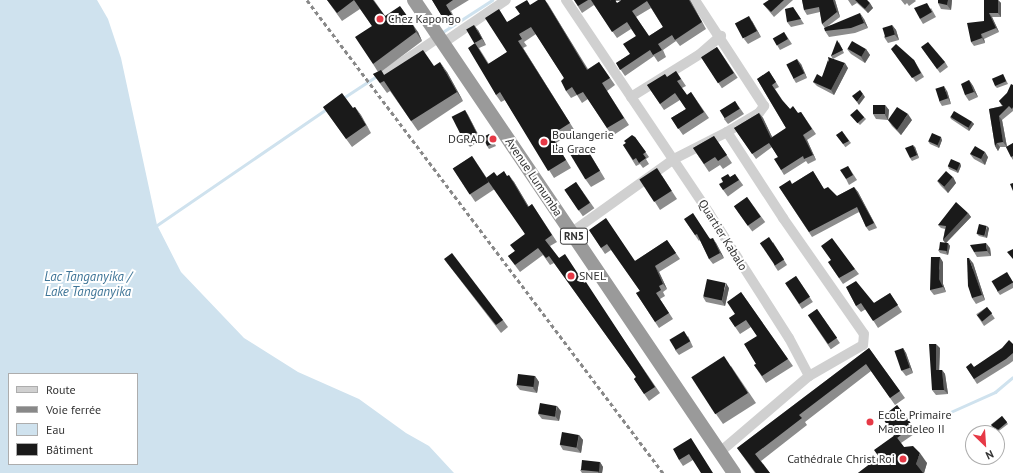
<!DOCTYPE html>
<html>
<head>
<meta charset="utf-8">
<style>
	body { margin:0 }
	#map { position:relative; width:1013px; height:473px; overflow:hidden; background:#fff; font-family:"PT Sans",sans-serif }
	div>[style] { position:absolute }
	.water>* { inset:0; background:#cfe2ee }
	.stream>* { height:3px; margin:-1.5px; padding:0 1.5px; transform-origin:1.5px; border-radius:1.5px; background:#cfe2ee }
	.minor>* { height:10px; margin:-5px; padding:0 5px; transform-origin:5px; border-radius:5px; background:#d0d0d0 }
	.highway>* { height:14px; margin:-7px; padding:0 7px; transform-origin:7px; border-radius:7px; background:#9a9a9a }
	.rail>* { height:3px; margin-top:-1.5px; transform-origin:0; background:repeating-linear-gradient(90deg,#888 0 4px,transparent 0 7px) }
	.wall>* { inset:0; background:#8c8c8c; transform-origin:0 0 }
	.shaded-wall>* { inset:0; background:#5f5f5f }
	.building>* { inset:0; background:#1a1a1a; transform-origin:0 0 }
	.dots>* { width:11px; height:11px; translate:-50% -50%; box-sizing:border-box; border:2px solid #fff; border-radius:50% }
	span { translate:-50% -50%; white-space:nowrap; text-align:center; line-height:1.15; -webkit-text-stroke:4px #fff; paint-order:stroke }
	.shield-label span { padding:1px 3px; background:#fff; border:1px solid; border-radius:3px; -webkit-text-stroke-width:0 }
	.shield-label { font-size:11px; color:#333; font-weight:700 }
	.poi-label { font-size:12px; color:#333 }
	.left { translate:0 -50%; text-align:left }
	.right { translate:-100% -50%; text-align:right }
	.street-label { font-size:12px; color:#333 }
	.water-label { font-size:13px; color:#3f7597; font-style:italic }
	.legend { position:absolute; left:8px; top:373px; width:130px; height:92px; box-sizing:border-box; background:#fff; border:1px solid #adadad; margin:0; padding:5px 7px; list-style:none; font-size:12px; color:#333 }
	.legend li { display:flex; align-items:center; gap:8px; height:20px }
	.legend b { width:20px; border:1px solid #adadad }
	.north { position:absolute; left:965px; top:425px; width:40px; height:40px; box-sizing:border-box; background:#fff; border:1px solid #adadad; border-radius:50%; rotate:155deg; font-size:11px; font-weight:700; line-height:16px; text-align:center; color:#333 }
	.north::after { content:''; display:block; margin:auto; width:14px; height:18px; background:#e63946; clip-path:polygon(50% 0,100% 100%,50% 72%,0 100%) }
</style>
</head>
<body>
<div id="map">
	<div class="water">
		<div style="clip-path:polygon(evenodd,0 0,97px 0,108px 19px,121px 58px,157px 225px,181px 272px,244px 338px,298px 372px,359px 399px,406px 433px,429px 446px,454px 473px,0 473px,0 0,9px 374px,137px 374px,137px 464px,9px 464px,9px 374px)"></div>
	</div>
	<div class="stream">
		<div style="left:441px;top:33px;width:61px;rotate:-32.9deg"></div>
		<div style="left:343px;top:98px;width:42px;rotate:-33.3deg"></div>
		<div style="left:157px;top:225px;width:207px;rotate:-34.4deg"></div>
		<div style="left:937px;top:418px;width:64px;rotate:-24.1deg"></div>
		<div style="left:995px;top:392px;width:23px;rotate:-40deg"></div>
	</div>
	<div class="minor">
		<div style="left:566px;top:0;width:257px;rotate:56.1deg"></div>
		<div style="left:709px;top:213px;width:148px;rotate:57.4deg"></div>
		<div style="left:789px;top:338px;width:43px;rotate:62.2deg"></div>
		<div style="left:809px;top:376px;width:118px;rotate:139.5deg"></div>
		<div style="left:443px;top:43px;width:76px;rotate:-34.3deg"></div>
		<div style="left:385px;top:74px;width:65px;rotate:-34.4deg"></div>
		<div style="left:631px;top:97px;width:81px;rotate:-31.9deg"></div>
		<div style="left:700px;top:54px;width:28px;rotate:-41deg"></div>
		<div style="left:727px;top:132px;width:103px;rotate:56.9deg"></div>
		<div style="left:783px;top:218px;width:141px;rotate:55.1deg"></div>
		<div style="left:864px;top:334px;width:11px;rotate:95deg"></div>
		<div style="left:863px;top:345px;width:62px;rotate:150.1deg"></div>
		<div style="left:572px;top:232px;width:125px;rotate:-35.6deg"></div>
		<div style="left:674px;top:159px;width:59px;rotate:-27deg"></div>
		<div style="left:727px;top:132px;width:37px;rotate:-31deg"></div>
		<div style="left:759px;top:113px;width:9px;rotate:-54deg"></div>
		<div style="left:764px;top:106px;width:126px;rotate:-123.1deg"></div>
	</div>
	<div class="highway">
		<div style="left:414px;top:0;width:571px;rotate:55.92deg"></div>
	</div>
	<div class="rail">
		<div style="left:307px;top:0;width:592px;rotate:53.03deg"></div>
	</div>
	<div class="wall">
		<div style="clip-path:polygon(327px 0,374px 0,385px 16px,418px 32px,422px 41px,382px 71px,384px 75px,434px 66px,447px 72px,463px 101px,418px 131px,390px 91px,387px 93px,373px 74px,378px 72px,373px 64px,372px 26px,360px 9px,342px 21px)"></div>
		<div style="clip-path:polygon(432px 0,469px 0,451px 11px,457px 22px,449px 27px)"></div>
		<div style="clip-path:polygon(545px 0,588px 69px,599px 62px,615px 85px,607px 91px,629px 125px,612px 136px,588px 99px,582px 103px,577px 95px,571px 98px,566px 91px,564px 78px,536px 34px,524px 42px,527px 46px,523px 48px,575px 131px,556px 143px,571px 168px,554px 178px,505px 100px,501px 102px,496px 95px,475px 44px,478px 30px,486px 45px,479px 48px,489px 64px,507px 52px,508px 22px,520px 14px,530px 5px)"></div>
		<div style="clip-path:polygon(evenodd,574px 0,610px 0,611px 1px,617px 3px,622px 0,690px 0,706px 29px,680px 46px,676px 41px,663px 50px,666px 57px,658px 62px,654px 56px,625px 76px,616px 63px,630px 54px,636px 36px,631px 29px,617px 38px,594px 5px,582px 13px,574px 0,651px 8px,663px 27px,649px 36px,636px 17px,651px 8px)"></div>
		<div style="clip-path:polygon(769px 0,793px 0,774px 17px,763px 4px)"></div>
		<div style="clip-path:polygon(802px 0,835px 0,840px 17px,828px 26px,864px 19px,868px 28px,855px 33px,829px 37px,825px 31px,825px 28px,822px 24px,820px 12px,807px 15px,804px 10px)"></div>
		<div style="clip-path:polygon(848px 0,867px 0,873px 8px,868px 13px,857px 3px,852px 6px)"></div>
		<div style="clip-path:polygon(901px 0,915px 0,916px 1px,909px 6px,907px 3px,905px 5px)"></div>
		<div style="clip-path:polygon(938px 0,952px 0,951px 10px,941px 9px,938px 3px)"></div>
		<div style="clip-path:polygon(984px 0,998px 0,1001px 3px,1001px 17px,992px 17px,999px 32px,984px 39px,985px 43px,974px 46px,971px 42px,984px 21px)"></div>
		<div style="clip-path:polygon(793px 7px,804px 24px,791px 27px,787px 22px)"></div>
		<div style="clip-path:polygon(931px 8px,936px 17px,923px 24px,920px 19px)"></div>
		<div style="clip-path:polygon(752px 21px,761px 37px,748px 44px,744px 39px)"></div>
		<div style="clip-path:polygon(892px 25px,896px 30px,899px 40px,888px 43px,884px 37px)"></div>
		<div style="clip-path:polygon(784px 32px,792px 44px,780px 50px,777px 45px)"></div>
		<div style="clip-path:polygon(839px 42px,844px 53px,833px 59px,831px 56px)"></div>
		<div style="left:717px;top:47px;width:37px;height:19px;rotate:56deg"></div>
		<div style="clip-path:polygon(921px 47px,945px 62px,948px 67px,940px 73px)"></div>
		<div style="clip-path:polygon(847px 49px,866px 49px,870px 55px,865px 63px,851px 54px)"></div>
		<div style="clip-path:polygon(891px 49px,914px 60px,924px 77px,916px 82px)"></div>
		<div style="clip-path:polygon(829px 62px,848px 68px,834px 95px,817px 86px,813px 82px,822px 77px)"></div>
		<div style="clip-path:polygon(801px 64px,807px 78px,796px 83px,793px 78px)"></div>
		<div style="clip-path:polygon(676px 71px,686px 86px,682px 88px,687px 95px,691px 92px,709px 118px,683px 135px,671px 118px,686px 109px,680px 100px,664px 110px,647px 85px,667px 77px)"></div>
		<div style="clip-path:polygon(769px 71px,779px 87px,775px 89px,783px 101px,790px 109px,798px 113px,801px 112px,816px 134px,807px 140px,816px 160px,808px 164px,806px 161px,784px 175px,781px 170px,778px 157px,772px 147px,756px 159px,734px 128px,759px 113px,763px 118px,772px 137px,786px 128px,757px 79px)"></div>
		<div style="clip-path:polygon(1003px 74px,1008px 84px,997px 88px,995px 86px)"></div>
		<div style="clip-path:polygon(969px 80px,973px 86px,978px 97px,969px 101px,965px 95px)"></div>
		<div style="clip-path:polygon(1013px 85px,1013px 111px,1002px 120px,1007px 147px,1013px 143px,1013px 160px,1011px 157px,1006px 147px,1000px 147px,998px 151px,995px 146px,989px 109px,1002px 106px,999px 101px,1007px 93px)"></div>
		<div style="clip-path:polygon(947px 91px,951px 104px,942px 106px,939px 101px)"></div>
		<div style="clip-path:polygon(735px 101px,744px 114px,728px 124px,724px 119px)"></div>
		<div style="clip-path:polygon(885px 105px,889px 110px,888px 120px,876px 119px,873px 114px)"></div>
		<div style="clip-path:polygon(323px 107px,353px 108px,355px 107px,371px 133px,352px 147px)"></div>
		<div style="clip-path:polygon(465px 110px,468px 115px,481px 140px,470px 147px,466px 142px)"></div>
		<div style="clip-path:polygon(850px 115px,864px 117px,866px 119px,860px 125px)"></div>
		<div style="clip-path:polygon(950px 117px,972px 122px,974px 124px,969px 131px,951px 119px)"></div>
		<div style="clip-path:polygon(888px 120px,912px 120px,901px 135px,892px 126px)"></div>
		<div style="left:842px;top:131px;width:15px;height:7px;rotate:53deg"></div>
		<div style="clip-path:polygon(489px 134px,496px 146px,489px 149px,487px 146px)"></div>
		<div style="clip-path:polygon(714px 136px,732px 163px,723px 169px,720px 165px,709px 172px,693px 148px)"></div>
		<div style="clip-path:polygon(635px 137px,649px 157px,646px 159px,649px 164px,643px 168px,640px 164px,636px 166px,623px 145px)"></div>
		<div style="clip-path:polygon(942px 140px,939px 148px,930px 144px,928px 141px)"></div>
		<div style="clip-path:polygon(585px 146px,590px 154px,605px 179px,591px 187px,586px 180px)"></div>
		<div style="clip-path:polygon(915px 147px,919px 158px,912px 161px,910px 158px)"></div>
		<div style="clip-path:polygon(970px 154px,988px 157px,985px 165px,974px 159px)"></div>
		<div style="left:472px;top:156px;width:40px;height:23px;rotate:56deg"></div>
		<div style="clip-path:polygon(960px 163px,961px 166px,958px 173px,949px 169px,948px 166px)"></div>
		<div style="clip-path:polygon(848px 166px,857px 180px,849px 185px,846px 179px)"></div>
		<div style="clip-path:polygon(813px 171px,824px 189px,837px 196px,854px 187px,858px 192px,877px 228px,869px 231px,866px 227px,859px 212px,812px 237px,779px 187px,792px 184px)"></div>
		<div style="left:735px;top:174px;width:14px;height:19px;rotate:54deg"></div>
		<div style="clip-path:polygon(497px 176px,507px 176px,514px 182px,529px 207px,532px 204px,557px 242px,550px 246px,559px 258px,585px 283px,660px 393px,649px 401px,634px 379px,636px 377px,554px 263px,550px 265px,543px 255px,520px 272px,508px 256px,515px 251px,525px 234px)"></div>
		<div style="clip-path:polygon(662px 176px,677px 199px,660px 210px,655px 202px)"></div>
		<div style="clip-path:polygon(953px 177px,956px 183px,948px 193px,941px 186px,937px 181px)"></div>
		<div style="left:576px;top:182px;width:32px;height:14px;rotate:55deg"></div>
		<div style="left:747px;top:197px;width:31px;height:16px;rotate:54deg"></div>
		<div style="clip-path:polygon(968px 213px,971px 217px,946px 243px,948px 243px,950px 246px,948px 255px,940px 253px,938px 250px,945px 243px,943px 240px,945px 229px,941px 228px,938px 225px)"></div>
		<div style="clip-path:polygon(684px 219px,716px 243px,724px 258px,713px 264px,709px 259px,700px 240px,699px 241px)"></div>
		<div style="clip-path:polygon(989px 228px,987px 238px,979px 236px,977px 234px)"></div>
		<div style="clip-path:polygon(589px 230px,635px 261px,667px 240px,680px 259px,659px 272px,667px 289px,663px 292px,665px 296px,660px 299px,673px 319px,659px 328px,636px 293px,640px 291px,611px 250px,605px 254px)"></div>
		<div style="clip-path:polygon(773px 242px,787px 265px,778px 271px,774px 265px)"></div>
		<div style="clip-path:polygon(990px 248px,991px 256px,977px 257px,974px 252px)"></div>
		<div style="clip-path:polygon(444px 259px,503px 320px,508px 327px,501px 333px)"></div>
		<div style="clip-path:polygon(828px 262px,855px 269px,859px 274px,843px 284px)"></div>
		<div style="clip-path:polygon(943px 262px,943px 284px,946px 292px,934px 295px,930px 290px)"></div>
		<div style="clip-path:polygon(973px 263px,985px 300px,976px 304px,972px 298px)"></div>
		<div style="left:796px;top:276px;width:31px;height:13px;rotate:57deg"></div>
		<div style="clip-path:polygon(1013px 281px,1013px 288px,1000px 295px,997px 291px)"></div>
		<div style="clip-path:polygon(846px 287px,874px 303px,890px 293px,902px 312px,878px 328px,866px 309px,861px 312px,856px 306px)"></div>
		<div style="clip-path:polygon(729px 288px,725px 306px,706px 302px,703px 297px)"></div>
		<div style="clip-path:polygon(741px 292px,793px 366px,766px 383px,754px 365px,756px 364px,757px 336px,751px 327px,740px 334px,729px 318px,735px 314px)"></div>
		<div style="left:987px;top:307px;width:14px;height:13px;rotate:56deg"></div>
		<div style="left:817px;top:309px;width:41px;height:11px;rotate:56deg"></div>
		<div style="clip-path:polygon(688px 336px,693px 347px,679px 355px,675px 350px)"></div>
		<div style="clip-path:polygon(1013px 344px,1013px 361px,1009px 364px,977px 384px,966px 367px,974px 367px)"></div>
		<div style="clip-path:polygon(869px 348px,905px 398px,895px 405px,871px 371px,805px 422px,807px 425px,761px 461px,770px 473px,755px 473px,737px 448px)"></div>
		<div style="clip-path:polygon(903px 348px,906px 353px,913px 373px,906px 376px,902px 371px)"></div>
		<div style="clip-path:polygon(940px 348px,939px 370px,942px 370px,945px 374px,948px 394px,936px 395px,932px 390px)"></div>
		<div style="clip-path:polygon(731px 366px,756px 403px,723px 424px,716px 414px)"></div>
		<div style="clip-path:polygon(535px 376px,539px 382px,537px 393px,520px 390px,516px 385px)"></div>
		<div style="clip-path:polygon(897px 405px,917px 432px,901px 443px,904px 447px,927px 463px,924px 473px,858px 473px,879px 457px,894px 436px)"></div>
		<div style="clip-path:polygon(561px 411px,559px 421px,542px 419px,538px 414px)"></div>
		<div style="left:1002px;top:416px;width:10px;height:14px;rotate:53deg"></div>
		<div style="clip-path:polygon(579px 435px,583px 440px,581px 453px,563px 450px,560px 445px)"></div>
		<div style="clip-path:polygon(691px 438px,693px 460px,683px 466px,679px 460px)"></div>
		<div style="clip-path:polygon(600px 462px,603px 467px,602px 473px,582px 473px,580px 470px)"></div>
	</div>
	<div class="shaded-wall">
		<div style="clip-path:polygon(545px 0,548px 4px,592px 77px,587px 70px)"></div>
		<div style="clip-path:polygon(689px 0,690px 0,706px 29px,702px 22px)"></div>
		<div style="clip-path:polygon(833px 0,835px 0,840px 17px,837px 12px)"></div>
		<div style="clip-path:polygon(948px 0,952px 0,951px 10px,947px 5px)"></div>
		<div style="clip-path:polygon(998px 0,1001px 3px,1001px 17px,998px 13px)"></div>
		<div style="clip-path:polygon(870px 3px,873px 8px,868px 13px,865px 9px)"></div>
		<div style="clip-path:polygon(400px 6px,418px 32px,422px 41px,416px 32px)"></div>
		<div style="clip-path:polygon(860px 13px,864px 19px,868px 28px,864px 23px)"></div>
		<div style="clip-path:polygon(989px 13px,992px 17px,999px 32px,996px 28px)"></div>
		<div style="clip-path:polygon(749px 16px,752px 21px,761px 37px,757px 31px)"></div>
		<div style="clip-path:polygon(474px 25px,478px 30px,486px 45px,482px 39px)"></div>
		<div style="clip-path:polygon(892px 25px,896px 30px,899px 40px,895px 35px)"></div>
		<div style="clip-path:polygon(981px 34px,984px 39px,985px 43px,982px 38px)"></div>
		<div style="clip-path:polygon(518px 41px,523px 48px,575px 131px,570px 123px)"></div>
		<div style="clip-path:polygon(866px 49px,870px 55px,865px 63px,861px 57px)"></div>
		<div style="clip-path:polygon(797px 59px,801px 64px,807px 78px,804px 73px)"></div>
		<div style="clip-path:polygon(440px 62px,447px 72px,463px 101px,457px 92px)"></div>
		<div style="clip-path:polygon(845px 63px,848px 68px,834px 95px,831px 90px)"></div>
		<div style="clip-path:polygon(969px 80px,973px 86px,978px 97px,974px 92px)"></div>
		<div style="clip-path:polygon(944px 86px,947px 91px,951px 104px,948px 98px)"></div>
		<div style="clip-path:polygon(863px 94px,865px 97px,859px 105px,857px 102px)"></div>
		<div style="clip-path:polygon(885px 105px,889px 110px,888px 120px,885px 115px)"></div>
		<div style="clip-path:polygon(355px 107px,361px 115px,371px 133px,366px 125px)"></div>
		<div style="clip-path:polygon(465px 110px,468px 115px,481px 140px,478px 135px)"></div>
		<div style="clip-path:polygon(759px 113px,763px 118px,775px 143px,771px 138px)"></div>
		<div style="clip-path:polygon(908px 114px,912px 120px,901px 135px,897px 130px)"></div>
		<div style="clip-path:polygon(999px 116px,1002px 120px,1007px 147px,1003px 142px)"></div>
		<div style="clip-path:polygon(972px 122px,974px 124px,969px 131px,968px 128px)"></div>
		<div style="clip-path:polygon(803px 135px,807px 140px,816px 160px,813px 155px)"></div>
		<div style="clip-path:polygon(941px 137px,942px 140px,939px 148px,937px 145px)"></div>
		<div style="clip-path:polygon(997px 143px,1000px 147px,998px 151px,995px 146px)"></div>
		<div style="clip-path:polygon(913px 145px,915px 147px,919px 158px,917px 155px)"></div>
		<div style="clip-path:polygon(985px 152px,988px 157px,985px 165px,981px 159px)"></div>
		<div style="clip-path:polygon(960px 163px,961px 166px,958px 173px,956px 170px)"></div>
		<div style="clip-path:polygon(509px 175px,514px 182px,533px 214px,528px 207px)"></div>
		<div style="clip-path:polygon(953px 177px,956px 183px,948px 193px,944px 187px)"></div>
		<div style="clip-path:polygon(854px 187px,858px 192px,877px 228px,874px 223px)"></div>
		<div style="clip-path:polygon(968px 213px,971px 217px,946px 243px,943px 240px)"></div>
		<div style="clip-path:polygon(987px 226px,989px 228px,987px 238px,985px 236px)"></div>
		<div style="clip-path:polygon(713px 238px,716px 243px,724px 258px,720px 253px)"></div>
		<div style="clip-path:polygon(948px 243px,950px 246px,948px 255px,946px 252px)"></div>
		<div style="clip-path:polygon(986px 243px,990px 248px,991px 256px,987px 251px)"></div>
		<div style="clip-path:polygon(940px 257px,943px 262px,943px 284px,946px 292px,943px 287px,939px 279px)"></div>
		<div style="clip-path:polygon(969px 258px,973px 263px,985px 300px,982px 295px)"></div>
		<div style="clip-path:polygon(655px 266px,659px 272px,667px 289px,663px 284px)"></div>
		<div style="clip-path:polygon(726px 283px,729px 288px,725px 306px,722px 301px)"></div>
		<div style="clip-path:polygon(936px 344px,940px 348px,939px 375px,936px 370px)"></div>
		<div style="clip-path:polygon(903px 348px,906px 353px,913px 373px,910px 368px)"></div>
		<div style="clip-path:polygon(942px 370px,945px 374px,948px 394px,944px 390px)"></div>
		<div style="clip-path:polygon(535px 376px,539px 382px,537px 393px,533px 388px)"></div>
		<div style="clip-path:polygon(557px 406px,561px 411px,559px 421px,555px 416px)"></div>
		<div style="clip-path:polygon(579px 435px,583px 440px,581px 453px,577px 448px)"></div>
		<div style="clip-path:polygon(920px 453px,927px 463px,924px 473px,922px 473px,916px 464px)"></div>
		<div style="clip-path:polygon(600px 462px,603px 467px,602px 473px,598px 473px)"></div>
	</div>
	<div class="building">
		<div style="clip-path:polygon(327px 0,373px 0,385px 16px,400px 6px,412px 23px,416px 32px,373px 64px,355px 37px,372px 26px,354px 0,337px 13px)"></div>
		<div style="clip-path:polygon(432px 0,453px 0,446px 5px,452px 15px,444px 20px)"></div>
		<div style="clip-path:polygon(527px 0,530px 5px,538px 0,545px 0,587px 70px,599px 62px,610px 78px,602px 83px,624px 118px,607px 128px,583px 92px,577px 95px,572px 87px,566px 91px,561px 81px,564px 78px,531px 27px,519px 34px,522px 39px,518px 41px,570px 123px,551px 135px,566px 160px,548px 171px,500px 92px,496px 95px,468px 48px,475px 43px,488px 64px,507px 52px,485px 18px,499px 9px,507px 22px,520px 14px,515px 7px)"></div>
		<div style="clip-path:polygon(574px 0,588px 0,578px 6px)"></div>
		<div style="clip-path:polygon(evenodd,591px 0,610px 0,611px 1px,612px 0,615px 0,617px 3px,622px 0,689px 0,702px 22px,675px 40px,672px 35px,658px 44px,662px 50px,653px 55px,650px 50px,620px 70px,616px 63px,630px 54px,623px 44px,636px 36px,627px 22px,612px 32px,591px 0,647px 1px,663px 27px,649px 36px,632px 11px,647px 1px)"></div>
		<div style="clip-path:polygon(769px 0,784px 0,771px 12px,763px 4px)"></div>
		<div style="clip-path:polygon(802px 0,833px 0,837px 12px,822px 24px,819px 7px,804px 10px)"></div>
		<div style="clip-path:polygon(855px 0,867px 0,870px 3px,865px 9px)"></div>
		<div style="clip-path:polygon(938px 0,948px 0,947px 5px,938px 3px)"></div>
		<div style="clip-path:polygon(984px 0,998px 0,998px 13px,989px 13px,996px 28px,981px 34px,982px 38px,971px 42px,967px 23px,984px 21px)"></div>
		<div style="clip-path:polygon(927px 3px,932px 12px,920px 19px,914px 8px)"></div>
		<div style="clip-path:polygon(793px 7px,801px 19px,787px 22px,785px 9px)"></div>
		<div style="clip-path:polygon(860px 13px,864px 23px,851px 28px,825px 31px,824px 28px)"></div>
		<div style="left:749px;top:16px;width:17px;height:16px;rotate:62deg"></div>
		<div style="left:474px;top:25px;width:16px;height:9px;rotate:60deg"></div>
		<div style="left:892px;top:25px;width:10px;height:10px;rotate:73deg"></div>
		<div style="left:784px;top:32px;width:8px;height:13px;rotate:60deg"></div>
		<div style="clip-path:polygon(837px 40px,843px 50px,831px 56px)"></div>
		<div style="left:852px;top:41px;width:16px;height:9px;rotate:30deg"></div>
		<div style="clip-path:polygon(928px 42px,945px 62px,937px 69px,921px 47px)"></div>
		<div style="clip-path:polygon(896px 44px,914px 60px,921px 73px,912px 78px,891px 49px)"></div>
		<div style="left:717px;top:47px;width:31px;height:19px;rotate:57deg"></div>
		<div style="clip-path:polygon(423px 50px,434px 66px,440px 62px,457px 92px,411px 121px,384px 81px,380px 83px,373px 74px,381px 70px,384px 75px)"></div>
		<div style="clip-path:polygon(828px 57px,845px 63px,831px 90px,813px 82px,817px 74px,822px 77px,828px 60px,829px 62px)"></div>
		<div style="left:797px;top:59px;width:16px;height:12px;rotate:63deg"></div>
		<div style="clip-path:polygon(676px 71px,681px 79px,677px 81px,687px 95px,691px 92px,704px 112px,678px 129px,671px 118px,686px 109px,675px 93px,660px 104px,647px 85px,665px 74px,667px 77px)"></div>
		<div style="clip-path:polygon(769px 71px,776px 82px,772px 85px,782px 100px,790px 109px,793px 106px,798px 113px,801px 112px,812px 129px,803px 135px,813px 155px,804px 159px,803px 156px,781px 170px,774px 159px,778px 157px,769px 143px,752px 154px,734px 128px,759px 113px,771px 138px,786px 128px,757px 79px)"></div>
		<div style="left:1003px;top:74px;width:8px;height:12px;rotate:67deg"></div>
		<div style="clip-path:polygon(969px 80px,974px 92px,965px 95px,961px 84px)"></div>
		<div style="clip-path:polygon(1011px 84px,1013px 85px,1013px 107px,1012px 109px,1009px 106px,999px 116px,1003px 142px,997px 143px,995px 146px,989px 109px,1003px 106px,999px 101px,1007px 93px)"></div>
		<div style="left:944px;top:86px;width:13px;height:9px;rotate:72deg"></div>
		<div style="clip-path:polygon(860px 90px,863px 94px,857px 102px,852px 96px)"></div>
		<div style="clip-path:polygon(342px 93px,353px 108px,355px 107px,366px 125px,346px 139px,323px 107px)"></div>
		<div style="left:735px;top:101px;width:9px;height:18px;rotate:58deg"></div>
		<div style="left:873px;top:105px;width:12px;height:9px"></div>
		<div style="clip-path:polygon(897px 107px,908px 114px,897px 130px,888px 120px)"></div>
		<div style="left:857px;top:109px;width:11px;height:9px;rotate:49deg"></div>
		<div style="left:465px;top:110px;width:28px;height:15px;rotate:63deg"></div>
		<div style="left:954px;top:111px;width:21px;height:7px;rotate:31deg"></div>
		<div style="clip-path:polygon(842px 131px,849px 141px,843px 144px,836px 135px)"></div>
		<div style="left:932px;top:133px;width:10px;height:9px;rotate:24deg"></div>
		<div style="clip-path:polygon(489px 134px,494px 143px,487px 146px,483px 137px)"></div>
		<div style="clip-path:polygon(632px 135px,635px 137px,646px 152px,643px 154px,646px 158px,639px 163px,636px 158px,633px 160px,623px 145px,626px 143px,624px 141px)"></div>
		<div style="clip-path:polygon(714px 136px,727px 155px,718px 161px,715px 157px,704px 164px,693px 148px)"></div>
		<div style="clip-path:polygon(1013px 143px,1013px 156px,1011px 157px,1006px 147px)"></div>
		<div style="clip-path:polygon(913px 145px,917px 155px,910px 158px,905px 148px)"></div>
		<div style="left:585px;top:146px;width:29px;height:17px;rotate:59deg"></div>
		<div style="clip-path:polygon(975px 146px,985px 152px,981px 159px,970px 154px)"></div>
		<div style="left:472px;top:156px;width:31px;height:23px;rotate:57deg"></div>
		<div style="left:951px;top:159px;width:10px;height:8px;rotate:24deg"></div>
		<div style="clip-path:polygon(848px 166px,853px 175px,846px 179px,840px 170px)"></div>
		<div style="left:657px;top:168px;width:27px;height:21px;rotate:57deg"></div>
		<div style="clip-path:polygon(504px 171px,507px 176px,509px 175px,528px 207px,532px 204px,552px 235px,545px 240px,559px 258px,565px 254px,584px 283px,586px 282px,655px 387px,644px 394px,634px 379px,636px 377px,549px 256px,546px 258px,538px 248px,515px 265px,508px 256px,515px 251px,510px 245px,525px 234px,486px 178px,494px 172px,497px 176px)"></div>
		<div style="clip-path:polygon(813px 171px,824px 189px,828px 187px,837px 196px,854px 187px,874px 223px,866px 227px,857px 207px,809px 232px,779px 187px,790px 180px,792px 184px)"></div>
		<div style="left:946px;top:171px;width:9px;height:13px;rotate:41deg"></div>
		<div style="clip-path:polygon(728px 174px,730px 177px,735px 174px,739px 180px,723px 190px,719px 184px,723px 182px,721px 178px)"></div>
		<div style="left:576px;top:182px;width:25px;height:14px;rotate:56deg"></div>
		<div style="clip-path:polygon(1013px 183px,1013px 191px,1010px 184px)"></div>
		<div style="left:747px;top:197px;width:24px;height:16px;rotate:55deg"></div>
		<div style="clip-path:polygon(956px 202px,968px 213px,943px 240px,946px 226px,938px 225px)"></div>
		<div style="clip-path:polygon(693px 213px,710px 239px,713px 238px,720px 253px,709px 259px,697px 234px,695px 235px,684px 219px)"></div>
		<div style="clip-path:polygon(606px 218px,635px 261px,667px 240px,676px 253px,655px 266px,663px 284px,659px 286px,661px 290px,656px 293px,669px 313px,655px 322px,636px 293px,640px 291px,607px 244px,601px 248px,589px 230px)"></div>
		<div style="left:979px;top:224px;width:8px;height:10px;rotate:14deg"></div>
		<div style="left:769px;top:237px;width:27px;height:11px;rotate:56deg"></div>
		<div style="clip-path:polygon(832px 238px,855px 269px,839px 278px,828px 262px,831px 260px,821px 246px)"></div>
		<div style="left:940px;top:242px;width:8px;height:8px;rotate:7deg"></div>
		<div style="clip-path:polygon(986px 243px,987px 251px,974px 252px,970px 245px)"></div>
		<div style="clip-path:polygon(1013px 249px,1013px 259px,1007px 252px)"></div>
		<div style="clip-path:polygon(452px 253px,503px 320px,496px 325px,444px 259px)"></div>
		<div style="clip-path:polygon(931px 257px,940px 257px,939px 279px,943px 287px,930px 290px)"></div>
		<div style="clip-path:polygon(967px 258px,969px 258px,982px 295px,972px 298px,968px 286px)"></div>
		<div style="left:1007px;top:272px;width:12px;height:18px;rotate:59deg"></div>
		<div style="left:796px;top:276px;width:25px;height:13px;rotate:56deg"></div>
		<div style="left:707px;top:279px;width:19px;height:18px;rotate:12deg"></div>
		<div style="clip-path:polygon(856px 281px,874px 303px,890px 293px,898px 305px,873px 321px,861px 303px,856px 306px,846px 287px)"></div>
		<div style="clip-path:polygon(741px 292px,788px 359px,762px 376px,754px 365px,756px 364px,744px 344px,757px 336px,746px 320px,735px 327px,729px 318px,735px 314px,727px 302px)"></div>
		<div style="left:987px;top:307px;width:8px;height:13px;rotate:50deg"></div>
		<div style="left:817px;top:309px;width:35px;height:11px;rotate:55deg"></div>
		<div style="left:684px;top:331px;width:12px;height:17px;rotate:59deg"></div>
		<div style="clip-path:polygon(1009px 340px,1013px 344px,1013px 353px,1006px 359px,974px 379px,966px 367px,971px 363px,974px 367px,1002px 348px)"></div>
		<div style="clip-path:polygon(929px 344px,936px 344px,936px 370px,942px 370px,944px 390px,932px 390px)"></div>
		<div style="clip-path:polygon(869px 348px,900px 391px,890px 398px,866px 364px,799px 415px,802px 418px,755px 454px,770px 473px,756px 473px,737px 448px)"></div>
		<div style="left:903px;top:348px;width:21px;height:9px;rotate:71deg"></div>
		<div style="left:724px;top:356px;width:44px;height:39px;rotate:57deg"></div>
		<div style="left:518px;top:374px;width:17px;height:11px;rotate:7deg"></div>
		<div style="left:540px;top:403px;width:17px;height:11px;rotate:10deg"></div>
		<div style="clip-path:polygon(897px 405px,913px 426px,897px 438px,895px 435px,894px 436px,882px 417px)"></div>
		<div style="left:1002px;top:416px;width:8px;height:14px;rotate:50deg"></div>
		<div style="left:562px;top:432px;width:17px;height:13px;rotate:10deg"></div>
		<div style="clip-path:polygon(895px 435px,904px 447px,913px 446px,920px 453px,916px 464px,923px 473px,858px 473px,879px 457px,874px 450px)"></div>
		<div style="clip-path:polygon(691px 438px,713px 473px,701px 473px,689px 454px,679px 460px,673px 449px)"></div>
		<div style="left:582px;top:460px;width:18px;height:10px;rotate:6deg"></div>
	</div>
	<div class="dots">
		<div style="left:380px;top:19px;background:#e63946"></div>
		<div style="left:493px;top:139px;background:#e63946"></div>
		<div style="left:544px;top:142px;background:#e63946"></div>
		<div style="left:571px;top:276px;background:#e63946"></div>
		<div style="left:870px;top:422px;background:#e63946"></div>
		<div style="left:903px;top:459px;background:#e63946"></div>
	</div>
	<div class="shield-label">
		<span style="left:574px;top:236px">RN5</span>
	</div>
	<div class="poi-label">
		<span class="left" style="left:388px;top:19px">Chez Kapongo</span>
		<span class="left" style="left:552px;top:142px">Boulangerie<br>La Grace</span>
		<span class="right" style="left:485px;top:139px">DGRAD</span>
		<span class="left" style="left:579px;top:276px">SNEL</span>
		<span class="left" style="left:878px;top:422px">Ecole Primaire<br>Maendeleo II</span>
		<span class="right" style="left:895px;top:459px">Cathédrale Christ Roi</span>
	</div>
	<div class="street-label">
		<span style="left:534px;top:177px;rotate:56deg">Avenue Lumumba</span>
		<span style="left:723px;top:235px;rotate:58deg">Quartier Kabalo</span>
	</div>
	<div class="water-label">
		<span style="left:88px;top:285px">Lac Tanganyika /<br>Lake Tanganyika</span>
	</div>
	<ul class="legend">
	<li><b style="height:5px;background:#d0d0d0"></b>Route</li>
	<li><b style="height:5px;background:#888"></b>Voie ferrée</li>
	<li><b style="height:11px;background:#cfe2ee"></b>Eau</li>
	<li><b style="height:11px;background:#1a1a1a"></b>Bâtiment</li>
	</ul>
	<div class="north">N</div>
</div>
</body>
</html>
